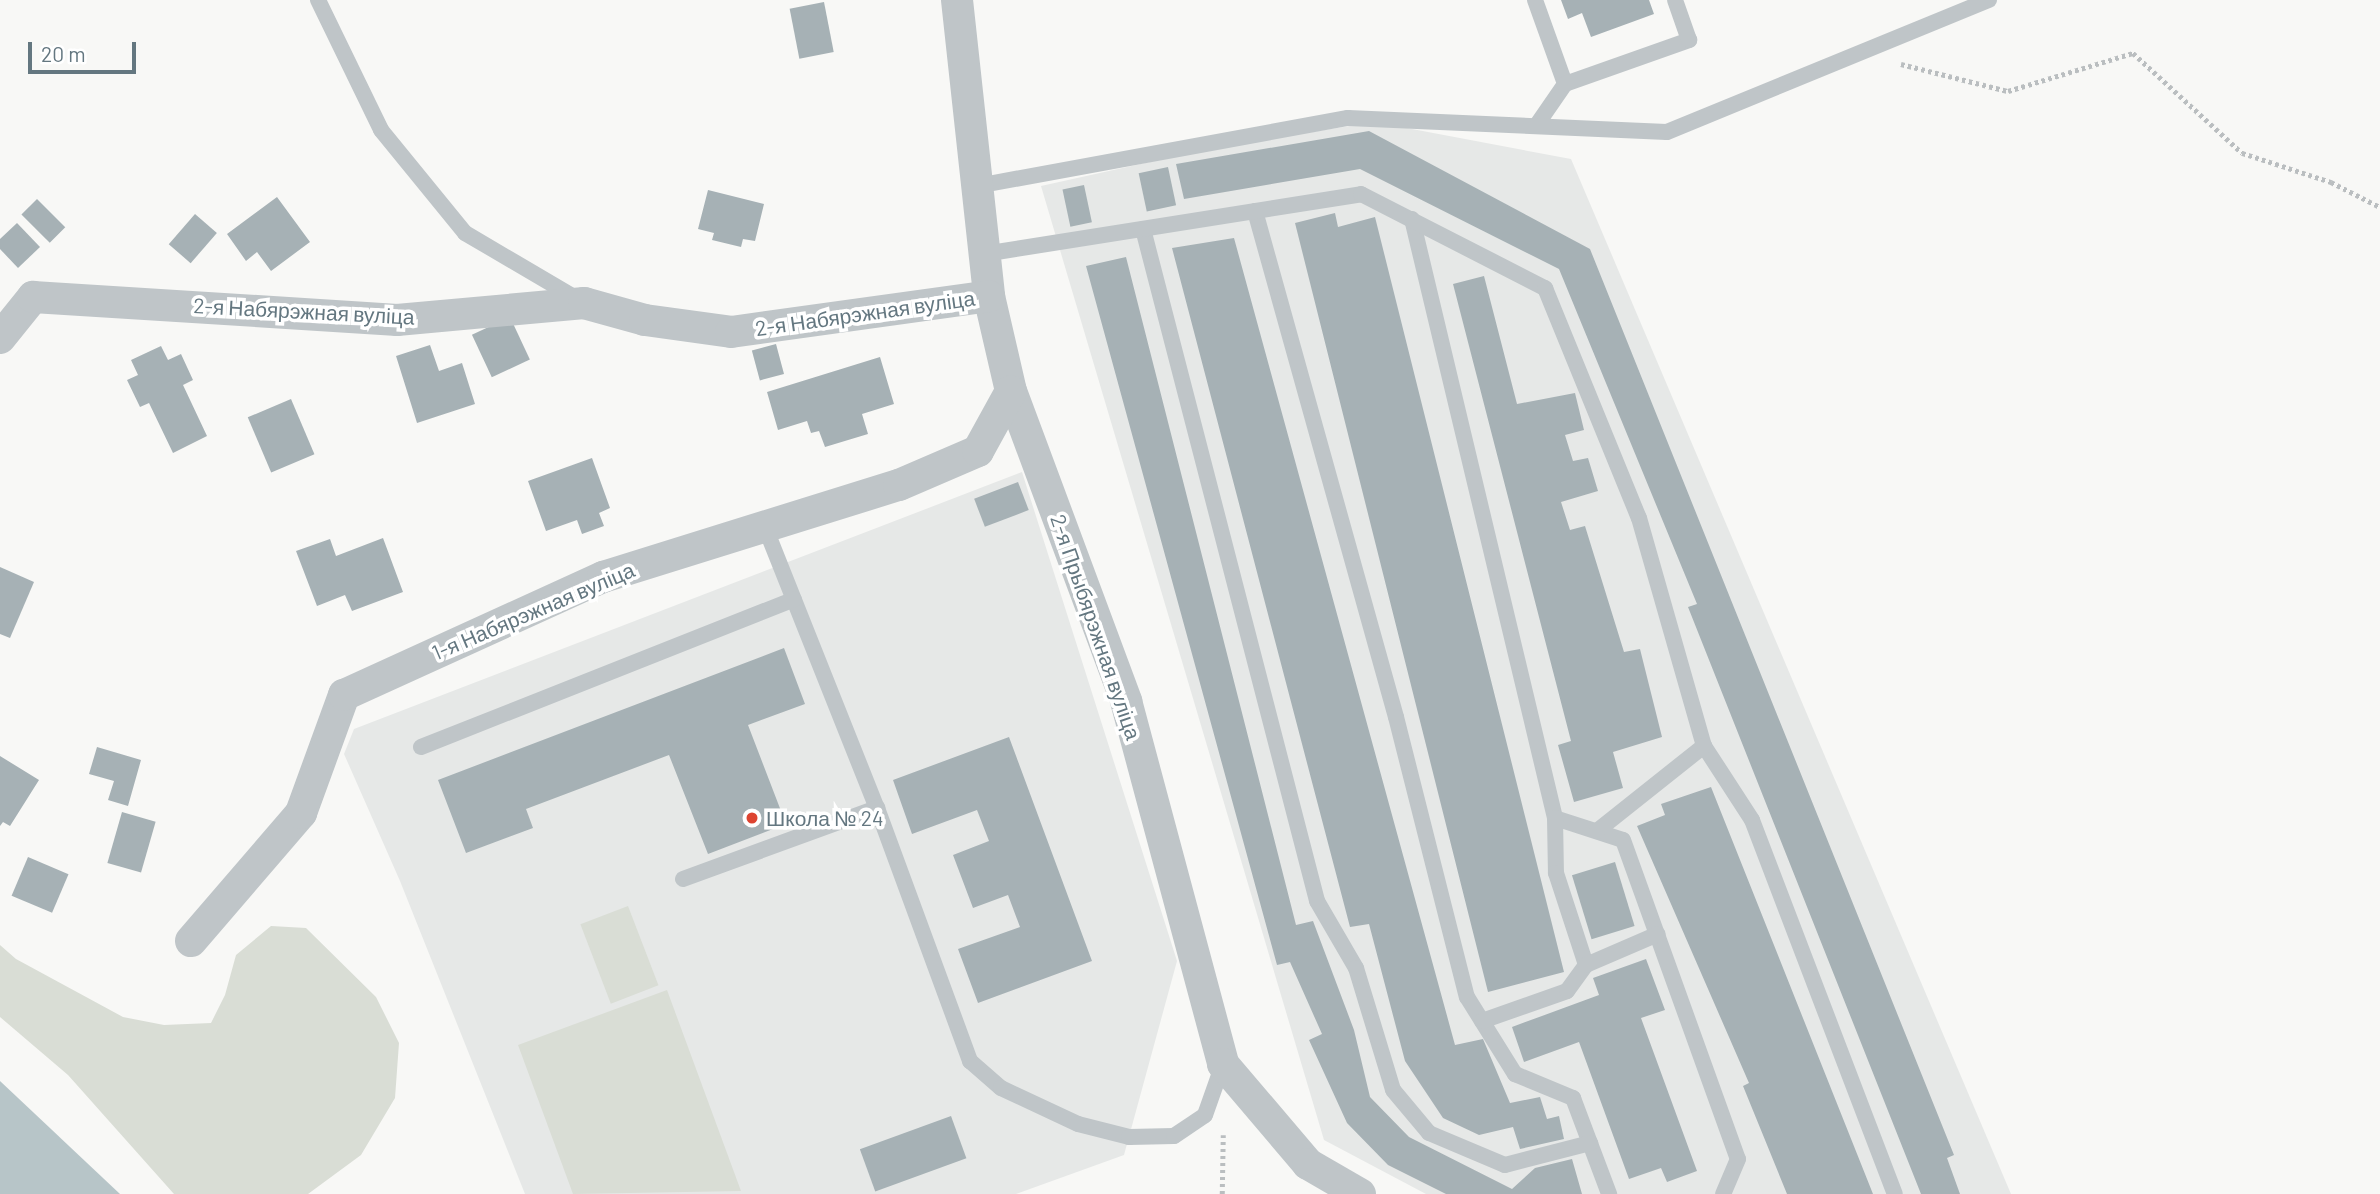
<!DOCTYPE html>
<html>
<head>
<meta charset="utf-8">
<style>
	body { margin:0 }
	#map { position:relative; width:2380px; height:1194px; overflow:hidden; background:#f8f8f6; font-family:Barlow,sans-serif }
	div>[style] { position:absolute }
	.built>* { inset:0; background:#e6e8e7 }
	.green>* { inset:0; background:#d9ddd5; transform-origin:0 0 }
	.water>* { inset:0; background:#b7c5c8 }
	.building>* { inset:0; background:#a6b1b5; transform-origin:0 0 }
	.path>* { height:4.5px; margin-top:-2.25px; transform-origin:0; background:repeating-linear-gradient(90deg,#babec0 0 3.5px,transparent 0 7px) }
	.lane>* { height:16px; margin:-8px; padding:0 8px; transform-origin:8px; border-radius:8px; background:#bfc5c8 }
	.street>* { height:32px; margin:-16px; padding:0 16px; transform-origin:16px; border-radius:16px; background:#bfc5c8 }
	.dots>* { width:19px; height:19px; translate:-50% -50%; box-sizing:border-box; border:4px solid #fff; border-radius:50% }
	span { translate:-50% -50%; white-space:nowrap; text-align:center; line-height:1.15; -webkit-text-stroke:7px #fff; paint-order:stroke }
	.street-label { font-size:21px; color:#647780 }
	.poi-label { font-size:21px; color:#647780 }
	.left { translate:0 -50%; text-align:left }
	.scale { position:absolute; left:28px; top:42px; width:108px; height:32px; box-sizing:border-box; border:4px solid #647780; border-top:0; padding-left:9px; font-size:21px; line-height:24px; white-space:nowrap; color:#647780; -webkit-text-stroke:5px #fff; paint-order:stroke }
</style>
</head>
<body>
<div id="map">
	<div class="built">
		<div style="clip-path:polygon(1375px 122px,1571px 159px,2011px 1194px,1426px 1194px,1324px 1140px,1041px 186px,1222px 146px)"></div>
		<div style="clip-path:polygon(1022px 472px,1177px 961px,1124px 1155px,1016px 1194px,525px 1194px,400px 881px,344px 754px,354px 729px)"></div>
	</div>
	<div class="green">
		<div style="left:628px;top:906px;width:85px;height:51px;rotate:69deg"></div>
		<div style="clip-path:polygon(271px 926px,306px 928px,376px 997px,399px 1043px,395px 1098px,361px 1155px,308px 1194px,174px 1194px,68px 1075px,0 1017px,0 945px,16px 959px,123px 1017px,164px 1025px,211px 1023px,225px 995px,236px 955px)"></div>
		<div style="clip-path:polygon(667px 990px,741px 1191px,573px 1194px,518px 1045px)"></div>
	</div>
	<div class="water">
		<div style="clip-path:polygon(0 1081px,120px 1194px,0 1194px)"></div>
	</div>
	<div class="building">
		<div style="clip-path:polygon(1561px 0,1649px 0,1654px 14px,1591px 37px,1582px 13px,1568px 19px)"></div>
		<div style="left:824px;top:2px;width:51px;height:35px;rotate:79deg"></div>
		<div style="clip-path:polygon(1369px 131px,1590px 249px,1954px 1155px,1947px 1158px,1960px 1194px,1921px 1194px,1688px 607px,1697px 604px,1559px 269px,1360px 169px,1184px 199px,1176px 164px)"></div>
		<div style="left:1168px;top:167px;width:39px;height:30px;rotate:78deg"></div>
		<div style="left:1084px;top:185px;width:38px;height:22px;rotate:78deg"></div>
		<div style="clip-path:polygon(708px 190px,764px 204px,755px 241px,743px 239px,741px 247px,712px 240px,714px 233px,698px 229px)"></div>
		<div style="clip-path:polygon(277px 197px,310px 242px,271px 271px,257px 252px,246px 261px,227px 234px)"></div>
		<div style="left:37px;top:199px;width:40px;height:22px;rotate:45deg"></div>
		<div style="clip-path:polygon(1335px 213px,1338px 227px,1375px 217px,1564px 972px,1488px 992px,1295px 223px)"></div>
		<div style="left:195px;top:214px;width:29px;height:40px;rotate:41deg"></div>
		<div style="clip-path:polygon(17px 223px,40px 247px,18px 268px,0 249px,0 239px)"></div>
		<div style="clip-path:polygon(1234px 238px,1455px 1045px,1483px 1039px,1510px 1103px,1540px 1097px,1547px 1119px,1559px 1116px,1564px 1139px,1520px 1149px,1513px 1127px,1479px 1135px,1443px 1118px,1405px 1061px,1369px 924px,1350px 927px,1172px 248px)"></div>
		<div style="clip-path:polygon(1126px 257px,1296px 925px,1313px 921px,1354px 1030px,1370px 1097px,1409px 1137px,1512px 1189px,1535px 1168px,1572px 1159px,1582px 1194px,1446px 1194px,1388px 1165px,1347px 1123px,1309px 1040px,1322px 1034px,1290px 962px,1277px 965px,1086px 266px)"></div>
		<div style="clip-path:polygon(1484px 276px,1517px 404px,1575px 393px,1584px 430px,1565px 435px,1573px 461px,1588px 458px,1598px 491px,1561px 502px,1570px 530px,1585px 526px,1624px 652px,1640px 649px,1662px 737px,1613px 752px,1623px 788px,1574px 802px,1558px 745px,1571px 741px,1453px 284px)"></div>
		<div style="left:510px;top:317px;width:47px;height:42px;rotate:65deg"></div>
		<div style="left:776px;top:344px;width:31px;height:25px;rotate:75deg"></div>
		<div style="clip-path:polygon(430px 345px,439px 371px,462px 363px,475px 404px,417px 423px,396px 356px)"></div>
		<div style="clip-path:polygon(161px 346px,168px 360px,181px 354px,193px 380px,183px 385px,207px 436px,173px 453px,149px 403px,140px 407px,127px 380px,138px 375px,131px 360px)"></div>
		<div style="clip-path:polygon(880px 357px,894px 404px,862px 414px,868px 434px,825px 447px,819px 431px,811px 433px,807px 421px,778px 430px,767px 392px)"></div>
		<div style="left:291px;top:399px;width:60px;height:47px;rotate:67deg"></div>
		<div style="clip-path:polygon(592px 458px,610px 508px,599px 513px,604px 526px,582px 534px,577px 520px,546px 531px,528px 481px)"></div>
		<div style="left:1018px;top:482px;width:30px;height:47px;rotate:69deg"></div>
		<div style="clip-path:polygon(383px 538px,403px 592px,352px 611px,345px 595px,317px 606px,296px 551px,330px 539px,336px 556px)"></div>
		<div style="clip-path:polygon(0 567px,34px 582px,10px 638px,0 634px)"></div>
		<div style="clip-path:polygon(784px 648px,805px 704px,748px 725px,786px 824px,708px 854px,669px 755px,526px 809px,533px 828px,466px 853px,438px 780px)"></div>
		<div style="clip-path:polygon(1009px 737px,1092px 961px,978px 1003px,958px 949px,1020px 927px,1008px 895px,973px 908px,953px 855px,989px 841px,977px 810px,912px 834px,893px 780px)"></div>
		<div style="clip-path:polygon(97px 747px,141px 760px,128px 806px,108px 800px,114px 781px,89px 774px)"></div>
		<div style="clip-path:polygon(0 756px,39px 780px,10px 826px,3px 822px,0 826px)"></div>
		<div style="clip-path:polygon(1711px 787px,1873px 1194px,1787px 1194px,1743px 1086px,1749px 1083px,1637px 826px,1665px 815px,1661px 804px)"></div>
		<div style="left:122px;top:812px;width:35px;height:53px;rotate:16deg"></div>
		<div style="left:28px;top:857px;width:44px;height:42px;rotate:23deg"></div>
		<div style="left:1615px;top:862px;width:67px;height:45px;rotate:73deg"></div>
		<div style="clip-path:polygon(1646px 959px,1665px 1010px,1641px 1018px,1697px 1171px,1667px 1182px,1661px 1168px,1629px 1179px,1579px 1042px,1524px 1062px,1512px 1027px,1599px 995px,1593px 978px)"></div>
		<div style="left:951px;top:1116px;width:45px;height:97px;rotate:70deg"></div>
	</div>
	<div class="path">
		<div style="left:1901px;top:64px;width:110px;rotate:14.2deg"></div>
		<div style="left:2008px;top:91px;width:131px;rotate:-16.9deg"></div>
		<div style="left:2133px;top:53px;width:148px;rotate:42.5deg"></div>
		<div style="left:2242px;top:153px;width:94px;rotate:18deg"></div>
		<div style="left:2331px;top:182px;width:55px;rotate:27deg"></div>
		<div style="left:1222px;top:1194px;width:59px;rotate:-89deg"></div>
	</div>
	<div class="lane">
		<div style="left:318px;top:0;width:144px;rotate:64.1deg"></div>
		<div style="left:381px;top:130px;width:133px;rotate:50.8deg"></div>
		<div style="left:465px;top:233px;width:132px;rotate:30.4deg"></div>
		<div style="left:1535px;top:0;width:89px;rotate:70.3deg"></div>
		<div style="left:1565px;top:84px;width:51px;rotate:124.6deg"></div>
		<div style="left:1565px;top:84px;width:132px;rotate:-19.5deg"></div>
		<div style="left:1689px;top:40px;width:42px;rotate:-109.3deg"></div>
		<div style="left:977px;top:186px;width:377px;rotate:-10.4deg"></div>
		<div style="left:1348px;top:118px;width:319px;rotate:2.5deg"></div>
		<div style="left:1667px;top:132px;width:348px;rotate:-22.3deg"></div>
		<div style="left:1255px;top:211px;width:525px;rotate:74.43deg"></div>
		<div style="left:1396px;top:717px;width:289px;rotate:75.8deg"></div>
		<div style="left:1467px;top:997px;width:91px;rotate:58.1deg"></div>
		<div style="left:1515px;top:1074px;width:63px;rotate:22.5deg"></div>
		<div style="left:1573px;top:1098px;width:103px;rotate:69.4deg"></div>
		<div style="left:1412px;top:219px;width:616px;rotate:76.57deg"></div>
		<div style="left:1555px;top:818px;width:71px;rotate:17.9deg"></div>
		<div style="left:1623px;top:840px;width:339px;rotate:70.2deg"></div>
		<div style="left:1738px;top:1159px;width:38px;rotate:113deg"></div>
		<div style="left:1143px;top:229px;width:694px;rotate:75.48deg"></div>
		<div style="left:1317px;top:901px;width:78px;rotate:59.8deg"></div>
		<div style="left:1356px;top:968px;width:127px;rotate:73.1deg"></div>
		<div style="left:1393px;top:1090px;width:56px;rotate:50.1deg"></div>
		<div style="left:1429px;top:1133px;width:82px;rotate:22.8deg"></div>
		<div style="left:1505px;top:1165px;width:88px;rotate:-14.5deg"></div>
		<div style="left:984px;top:254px;width:382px;rotate:-9deg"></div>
		<div style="left:1361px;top:194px;width:207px;rotate:27.1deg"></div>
		<div style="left:1545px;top:288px;width:248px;rotate:67.8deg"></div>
		<div style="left:1639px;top:518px;width:237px;rotate:74.1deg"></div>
		<div style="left:1704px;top:746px;width:88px;rotate:57deg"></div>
		<div style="left:1752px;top:820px;width:400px;rotate:69.1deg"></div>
		<div style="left:765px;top:527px;width:302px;rotate:68.3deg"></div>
		<div style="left:877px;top:808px;width:270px;rotate:69.8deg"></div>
		<div style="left:970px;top:1061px;width:41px;rotate:41.1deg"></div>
		<div style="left:1001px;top:1088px;width:85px;rotate:25.1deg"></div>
		<div style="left:1078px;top:1124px;width:53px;rotate:14.3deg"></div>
		<div style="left:1129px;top:1137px;width:45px;rotate:-1.3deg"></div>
		<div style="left:1174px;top:1136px;width:37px;rotate:-34deg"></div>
		<div style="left:1205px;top:1115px;width:54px;rotate:-70.6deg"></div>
		<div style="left:421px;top:747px;width:401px;rotate:-21.6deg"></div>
		<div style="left:1555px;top:818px;width:55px;rotate:89deg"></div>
		<div style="left:1556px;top:873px;width:97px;rotate:71.9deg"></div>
		<div style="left:1597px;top:831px;width:137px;rotate:-38.5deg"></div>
		<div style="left:683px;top:879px;width:207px;rotate:-20.1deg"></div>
		<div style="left:1482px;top:1021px;width:90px;rotate:-19.4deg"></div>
		<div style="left:1567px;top:991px;width:32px;rotate:-54deg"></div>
		<div style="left:1586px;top:965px;width:78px;rotate:-23.3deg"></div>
	</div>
	<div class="street">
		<div style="left:957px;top:0;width:298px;rotate:83.8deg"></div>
		<div style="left:989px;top:296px;width:98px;rotate:77deg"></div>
		<div style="left:1011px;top:391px;width:331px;rotate:69.6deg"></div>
		<div style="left:1126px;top:701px;width:376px;rotate:75deg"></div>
		<div style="left:1223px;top:1064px;width:131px;rotate:49.6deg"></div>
		<div style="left:1308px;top:1164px;width:60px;rotate:30deg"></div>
		<div style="left:0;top:338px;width:53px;rotate:-51.2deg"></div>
		<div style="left:33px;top:297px;width:365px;rotate:3.6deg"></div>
		<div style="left:397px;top:320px;width:188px;rotate:-5.2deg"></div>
		<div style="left:584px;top:303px;width:63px;rotate:15.6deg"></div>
		<div style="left:645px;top:320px;width:87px;rotate:7.9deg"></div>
		<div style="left:731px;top:332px;width:260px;rotate:-7.9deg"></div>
		<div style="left:191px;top:941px;width:169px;rotate:-49.3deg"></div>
		<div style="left:301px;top:813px;width:126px;rotate:-70deg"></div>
		<div style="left:344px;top:695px;width:285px;rotate:-24.5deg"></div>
		<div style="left:603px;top:577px;width:310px;rotate:-17.3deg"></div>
		<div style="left:899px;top:485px;width:86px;rotate:-23.3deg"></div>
		<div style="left:978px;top:451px;width:68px;rotate:-61.2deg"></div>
	</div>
	<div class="dots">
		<div style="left:752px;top:818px;background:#dd4431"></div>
	</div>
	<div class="street-label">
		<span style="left:304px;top:311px;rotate:3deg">2-я Набярэжная вуліца</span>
		<span style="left:865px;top:313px;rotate:-8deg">2-я Набярэжная вуліца</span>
		<span style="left:533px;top:611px;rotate:-23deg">1-я Набярэжная вуліца</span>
		<span style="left:1096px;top:627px;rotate:71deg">2-я Прыбярэжная вуліца</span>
	</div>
	<div class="poi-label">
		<span class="left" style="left:766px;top:818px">Школа № 24</span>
	</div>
	<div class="scale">20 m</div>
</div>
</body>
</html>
